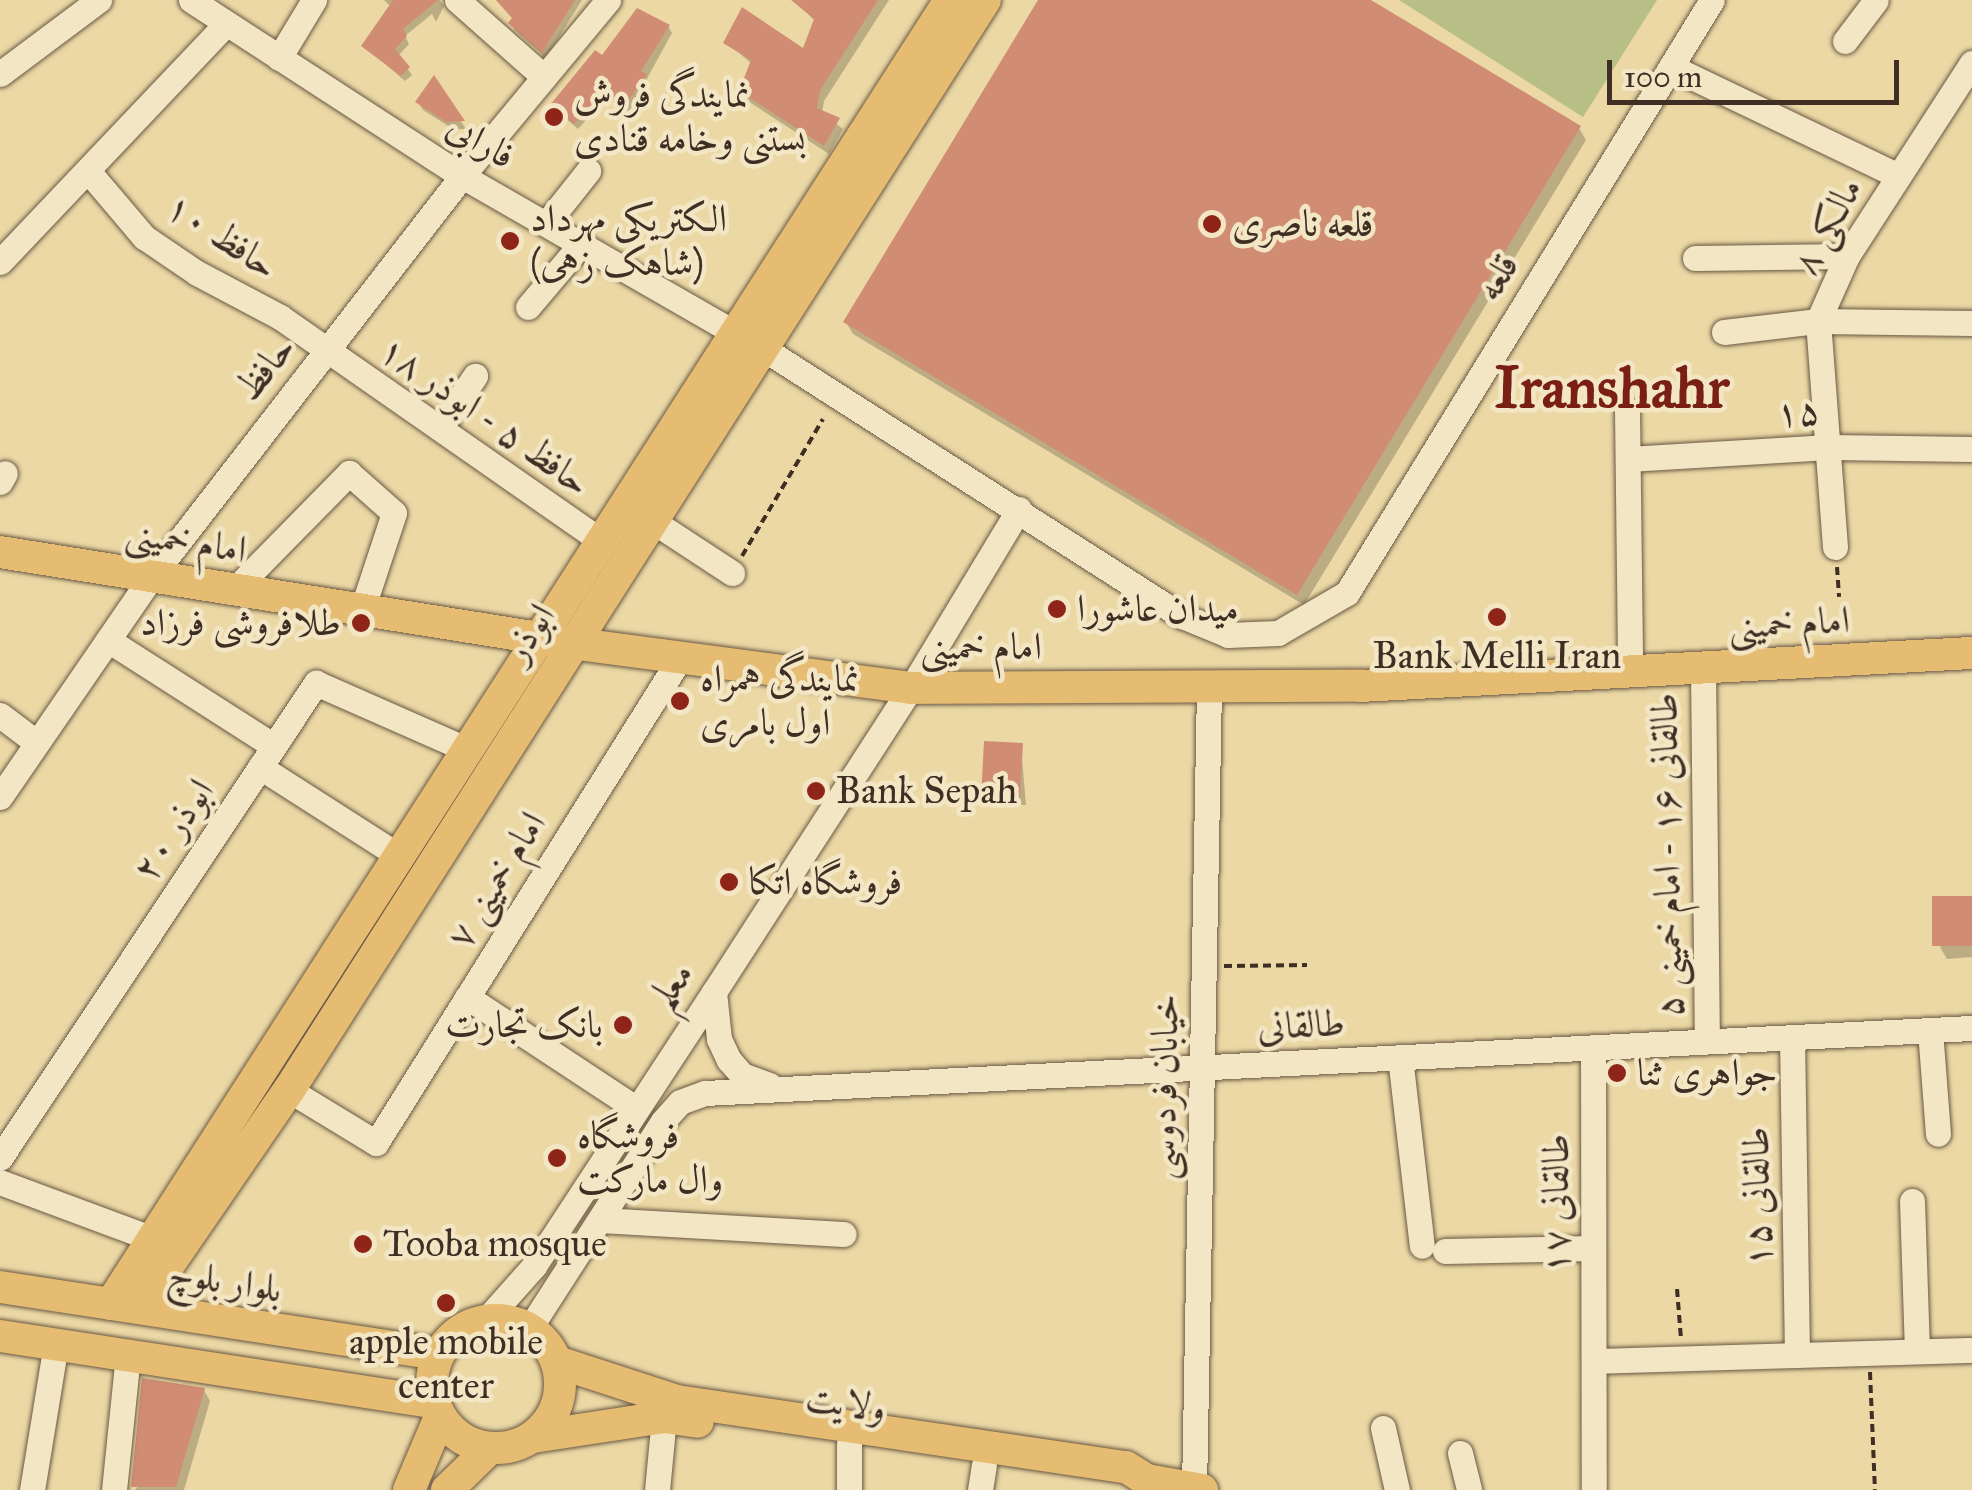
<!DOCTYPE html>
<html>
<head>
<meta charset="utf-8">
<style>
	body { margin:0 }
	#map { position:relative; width:1972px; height:1490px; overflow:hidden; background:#ebd8a5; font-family:"IM FELL Great Primer",Amiri,serif }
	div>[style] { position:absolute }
	.green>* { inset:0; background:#b7bf87 }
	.shadow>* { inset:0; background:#0003 }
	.building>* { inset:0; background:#d18d73; transform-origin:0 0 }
	.path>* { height:4px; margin-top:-2px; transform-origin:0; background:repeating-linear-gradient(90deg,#3e2e24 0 8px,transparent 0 13px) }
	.roads { filter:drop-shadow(0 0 2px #695844) drop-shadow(0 0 2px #695844) }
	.minor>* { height:25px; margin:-12.5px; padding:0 12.5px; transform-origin:12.5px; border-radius:12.5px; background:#f2e6c4 }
	.major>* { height:32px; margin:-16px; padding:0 16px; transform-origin:16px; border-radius:16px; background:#e6bc72 }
	.major>.ring { margin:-16px; padding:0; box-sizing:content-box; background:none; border:32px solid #e6bc72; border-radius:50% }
	.dots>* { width:28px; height:28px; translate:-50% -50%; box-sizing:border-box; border:5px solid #f2e6c4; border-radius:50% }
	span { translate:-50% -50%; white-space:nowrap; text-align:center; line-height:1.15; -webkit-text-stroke:9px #f2e6c4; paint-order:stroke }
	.poi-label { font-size:38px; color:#3e2e24 }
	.left { translate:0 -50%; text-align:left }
	.right { translate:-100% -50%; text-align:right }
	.street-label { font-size:38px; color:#3e2e24 }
	.town-label { font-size:58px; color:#7a1f14; font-weight:700 }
	.scale { position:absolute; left:1607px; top:60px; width:292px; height:45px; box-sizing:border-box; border:5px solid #3e2e24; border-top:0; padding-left:12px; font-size:30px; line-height:35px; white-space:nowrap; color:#3e2e24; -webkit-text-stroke:8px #f2e6c4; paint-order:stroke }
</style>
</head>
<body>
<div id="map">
	<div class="green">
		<div style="clip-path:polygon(1399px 0,1657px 0,1583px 117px)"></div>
	</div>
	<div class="shadow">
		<div style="clip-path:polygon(384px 0,440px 0,444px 6px,436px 22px,432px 14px,405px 36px,409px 44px,398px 56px,412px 75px,405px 81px,364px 46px,391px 7px)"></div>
		<div style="clip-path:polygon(496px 0,582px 0,546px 58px,514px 30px,514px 20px)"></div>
		<div style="clip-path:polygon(794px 0,889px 0,824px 101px,822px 113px,843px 129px,829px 154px,748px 101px,742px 91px,752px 64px,726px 42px,804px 52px,816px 22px)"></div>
		<div style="clip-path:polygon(1041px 0,1366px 0,1579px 128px,1586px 140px,1304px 605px,853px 334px,846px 322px)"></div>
		<div style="clip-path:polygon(668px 26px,672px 33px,627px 115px,607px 98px,578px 129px,557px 111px,553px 105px,603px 58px)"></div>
		<div style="clip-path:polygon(434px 80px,466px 129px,453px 129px,423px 110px,418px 102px)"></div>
		<div style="clip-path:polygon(1021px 746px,1026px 805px,990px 803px,985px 795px)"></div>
		<div style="clip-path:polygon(1972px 899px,1972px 957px,1947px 959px,1940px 947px)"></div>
		<div style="clip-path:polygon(204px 1390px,210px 1401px,184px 1490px,135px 1490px)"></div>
	</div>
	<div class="building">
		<div style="clip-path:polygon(393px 0,438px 0,403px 29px,407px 36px,395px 49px,410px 67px,401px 76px,361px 46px)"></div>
		<div style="clip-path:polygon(496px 0,575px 0,542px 53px,508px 23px,512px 18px)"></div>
		<div style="clip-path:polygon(791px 0,878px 0,820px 90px,817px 108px,840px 118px,824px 146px,739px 91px,751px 60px,723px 43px,742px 7px,803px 48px,814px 19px)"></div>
		<div style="clip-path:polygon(1038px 0,1371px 0,1581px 126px,1297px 595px,843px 322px)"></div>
		<div style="clip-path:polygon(637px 8px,670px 25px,641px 71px,647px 74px,622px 110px,602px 93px,574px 124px,550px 105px,595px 50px,602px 55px)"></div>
		<div style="clip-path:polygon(434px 75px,465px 121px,446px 122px,415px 102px)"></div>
		<div style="left:984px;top:741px;width:39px;height:54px;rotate:3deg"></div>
		<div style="left:1972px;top:896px;width:50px;height:40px;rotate:90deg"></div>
		<div style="clip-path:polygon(142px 1378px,205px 1388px,176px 1487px,131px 1487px)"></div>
	</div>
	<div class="path">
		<div style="left:742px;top:556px;width:159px;rotate:-59.4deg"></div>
		<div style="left:1837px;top:567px;width:30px;rotate:86deg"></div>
		<div style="left:1224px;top:966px;width:83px;rotate:-0.7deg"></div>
		<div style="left:1677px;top:1289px;width:50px;rotate:85.4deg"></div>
		<div style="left:1870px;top:1372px;width:118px;rotate:87.6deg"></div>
	</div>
	<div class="roads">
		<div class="minor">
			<div style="left:191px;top:0;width:323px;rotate:33deg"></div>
			<div style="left:462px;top:176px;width:319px;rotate:29.9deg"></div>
			<div style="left:457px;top:0;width:116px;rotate:41.5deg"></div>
			<div style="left:1845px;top:41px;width:51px;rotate:-52.9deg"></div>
			<div style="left:279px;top:58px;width:68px;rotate:-58.9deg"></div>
			<div style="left:1671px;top:67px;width:252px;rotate:25.6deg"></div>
			<div style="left:0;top:74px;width:124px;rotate:-36.8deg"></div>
			<div style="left:88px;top:171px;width:87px;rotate:49.7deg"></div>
			<div style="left:144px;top:237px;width:64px;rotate:34.2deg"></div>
			<div style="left:197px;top:273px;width:94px;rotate:27.9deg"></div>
			<div style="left:280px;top:317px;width:393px;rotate:34.9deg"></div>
			<div style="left:546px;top:224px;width:68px;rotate:-51.6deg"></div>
			<div style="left:1695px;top:258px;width:152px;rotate:-0.8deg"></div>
			<div style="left:0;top:262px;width:328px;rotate:-46.5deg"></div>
			<div style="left:528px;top:307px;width:82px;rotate:-49.9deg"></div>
			<div style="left:1724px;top:332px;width:95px;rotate:-6.7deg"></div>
			<div style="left:1818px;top:321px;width:154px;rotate:0.7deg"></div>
			<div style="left:764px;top:349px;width:496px;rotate:32.6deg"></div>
			<div style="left:1182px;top:616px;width:50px;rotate:22.4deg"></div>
			<div style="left:1228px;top:635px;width:50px;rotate:-2.3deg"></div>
			<div style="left:1278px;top:633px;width:80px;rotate:-30.1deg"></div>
			<div style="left:1347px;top:593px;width:696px;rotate:-58.39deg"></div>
			<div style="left:1627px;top:410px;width:262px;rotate:89.3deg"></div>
			<div style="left:440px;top:428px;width:63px;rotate:-56.1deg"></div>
			<div style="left:1628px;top:459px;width:201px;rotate:-3.4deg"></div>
			<div style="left:1829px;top:447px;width:143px;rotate:0.8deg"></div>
			<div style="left:0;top:482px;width:10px;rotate:-61deg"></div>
			<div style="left:651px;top:520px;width:97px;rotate:33.2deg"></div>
			<div style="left:1835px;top:547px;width:227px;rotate:-94.3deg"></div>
			<div style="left:1818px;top:321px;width:71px;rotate:-66deg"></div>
			<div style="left:1847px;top:256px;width:230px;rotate:-57.1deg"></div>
			<div style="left:235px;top:589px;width:163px;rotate:-45.5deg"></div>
			<div style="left:349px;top:473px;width:60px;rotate:41.6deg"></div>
			<div style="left:394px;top:513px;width:102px;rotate:108.3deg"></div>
			<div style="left:108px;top:640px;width:197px;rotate:32.6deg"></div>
			<div style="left:1703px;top:668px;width:373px;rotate:89.4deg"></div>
			<div style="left:0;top:715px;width:46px;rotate:37.1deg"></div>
			<div style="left:260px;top:767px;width:167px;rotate:32.6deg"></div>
			<div style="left:0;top:797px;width:268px;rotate:-55.5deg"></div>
			<div style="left:152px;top:576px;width:506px;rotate:-52.22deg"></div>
			<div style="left:462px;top:176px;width:229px;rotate:-50.3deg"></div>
			<div style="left:714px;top:992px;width:47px;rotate:83.9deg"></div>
			<div style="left:719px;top:1039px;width:23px;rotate:65deg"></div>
			<div style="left:729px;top:1060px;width:20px;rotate:49deg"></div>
			<div style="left:742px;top:1075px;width:29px;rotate:20deg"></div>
			<div style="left:467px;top:997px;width:200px;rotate:33.4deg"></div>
			<div style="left:1930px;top:1030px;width:104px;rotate:85.6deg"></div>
			<div style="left:1792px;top:1037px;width:318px;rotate:89.1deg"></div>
			<div style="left:1593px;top:1047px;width:443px;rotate:89.9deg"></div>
			<div style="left:1400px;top:1057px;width:190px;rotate:83.4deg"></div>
			<div style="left:289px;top:1090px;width:102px;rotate:31.3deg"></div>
			<div style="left:376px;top:1143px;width:572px;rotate:-57.92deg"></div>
			<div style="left:0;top:1158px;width:571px;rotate:-56.37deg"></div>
			<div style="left:316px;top:683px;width:166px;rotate:23.8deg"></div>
			<div style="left:0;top:1182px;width:163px;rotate:20.4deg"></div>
			<div style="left:1912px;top:1201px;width:150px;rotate:88.1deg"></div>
			<div style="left:600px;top:1220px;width:244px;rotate:3.3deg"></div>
			<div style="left:1445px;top:1251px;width:148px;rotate:-1.2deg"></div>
			<div style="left:485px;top:1321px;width:74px;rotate:-48.3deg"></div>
			<div style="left:534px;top:1266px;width:328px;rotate:-56.7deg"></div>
			<div style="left:714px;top:992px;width:362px;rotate:-57.1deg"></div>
			<div style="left:911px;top:688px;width:209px;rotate:-58.9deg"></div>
			<div style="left:529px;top:1329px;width:247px;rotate:-57.2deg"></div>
			<div style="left:663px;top:1121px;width:25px;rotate:-48deg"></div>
			<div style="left:680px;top:1102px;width:27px;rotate:-20deg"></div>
			<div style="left:705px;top:1093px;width:1269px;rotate:-2.94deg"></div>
			<div style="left:1594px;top:1361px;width:378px;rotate:-1.7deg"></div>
			<div style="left:1383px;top:1428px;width:64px;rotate:77.3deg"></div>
			<div style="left:1460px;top:1453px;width:38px;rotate:76deg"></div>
			<div style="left:32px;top:1490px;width:148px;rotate:-80.7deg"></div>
			<div style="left:114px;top:1490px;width:136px;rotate:-84.1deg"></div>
			<div style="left:657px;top:1490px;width:73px;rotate:-84.5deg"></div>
			<div style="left:849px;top:1490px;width:46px;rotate:-90deg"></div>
			<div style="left:980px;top:1490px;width:25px;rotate:-81deg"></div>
			<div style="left:1194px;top:1490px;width:805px;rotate:-88.93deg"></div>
		</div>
		<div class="major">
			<div style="left:0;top:552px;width:577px;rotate:9.07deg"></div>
			<div style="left:570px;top:643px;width:344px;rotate:7.5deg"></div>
			<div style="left:911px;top:688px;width:449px;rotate:-0.3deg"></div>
			<div style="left:1360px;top:686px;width:613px;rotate:-3.09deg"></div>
			<div style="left:0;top:1287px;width:443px;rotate:8.7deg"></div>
			<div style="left:111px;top:1304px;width:1551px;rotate:-57.24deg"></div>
			<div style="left:139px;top:1308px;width:265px;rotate:-55.5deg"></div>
			<div style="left:289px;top:1090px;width:1293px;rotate:-57.44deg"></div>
			<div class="ring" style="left:432px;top:1320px;width:96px;height:96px"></div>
			<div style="left:0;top:1336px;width:438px;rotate:8.7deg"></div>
			<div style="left:557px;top:1362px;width:126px;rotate:18deg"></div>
			<div style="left:677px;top:1401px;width:454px;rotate:8.4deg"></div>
			<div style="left:1126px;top:1467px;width:25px;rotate:32deg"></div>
			<div style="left:1147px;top:1480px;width:56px;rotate:10.3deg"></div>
			<div style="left:533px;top:1437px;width:133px;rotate:-8.7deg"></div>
			<div style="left:664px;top:1417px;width:34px;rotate:8deg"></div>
			<div style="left:409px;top:1490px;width:79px;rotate:-67deg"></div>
			<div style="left:447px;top:1490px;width:60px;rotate:-44.3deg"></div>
		</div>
	</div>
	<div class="dots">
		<div style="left:554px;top:117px;background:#8f2418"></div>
		<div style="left:1212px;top:224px;background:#8f2418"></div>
		<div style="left:510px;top:241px;background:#8f2418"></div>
		<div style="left:1057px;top:609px;background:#8f2418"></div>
		<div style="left:1497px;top:617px;background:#8f2418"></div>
		<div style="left:361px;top:623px;background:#8f2418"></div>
		<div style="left:680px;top:701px;background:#8f2418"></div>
		<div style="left:816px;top:791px;background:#8f2418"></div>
		<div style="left:729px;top:882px;background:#8f2418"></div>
		<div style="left:623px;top:1025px;background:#8f2418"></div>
		<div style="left:1617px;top:1073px;background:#8f2418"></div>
		<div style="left:557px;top:1158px;background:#8f2418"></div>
		<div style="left:363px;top:1244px;background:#8f2418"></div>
		<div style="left:446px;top:1303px;background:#8f2418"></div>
	</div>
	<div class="poi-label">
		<span class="left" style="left:574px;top:117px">نمایندگی فروش<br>بستنی وخامه قنادی</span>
		<span class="left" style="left:530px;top:241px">الکتریکی مهرداد<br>(شاهک زهی)</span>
		<span class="left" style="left:1232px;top:224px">قلعه ناصری</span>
		<span class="left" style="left:1077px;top:609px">میدان عاشورا</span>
		<span class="right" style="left:341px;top:623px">طلافروشی فرزاد</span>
		<span style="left:1497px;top:656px">Bank Melli Iran</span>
		<span class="left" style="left:700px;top:701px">نمایندگی همراه<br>اول بامری</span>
		<span class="left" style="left:836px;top:791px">Bank Sepah</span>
		<span class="left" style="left:749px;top:882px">فروشگاه اتکا</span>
		<span class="right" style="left:603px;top:1025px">بانک تجارت</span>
		<span class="left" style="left:1637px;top:1073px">جواهری ثنا</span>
		<span class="left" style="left:577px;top:1158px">فروشگاه<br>وال مارکت</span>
		<span class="left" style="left:383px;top:1244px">Tooba mosque</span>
		<span style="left:446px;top:1364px">apple mobile<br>center</span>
	</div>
	<div class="street-label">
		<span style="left:481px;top:141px;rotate:31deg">فارابی</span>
		<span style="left:1827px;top:226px;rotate:-61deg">مالکی ۸</span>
		<span style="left:222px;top:236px;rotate:33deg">حافظ ۱۰</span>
		<span style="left:1497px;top:277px;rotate:-58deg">قلعه</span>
		<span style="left:265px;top:368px;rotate:-52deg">حافظ</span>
		<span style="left:1798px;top:412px;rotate:-3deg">۱۵</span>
		<span style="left:485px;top:416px;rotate:35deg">حافظ ۵ - ابوذر ۱۸</span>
		<span style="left:186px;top:541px;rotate:9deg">امام خمینی</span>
		<span style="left:1789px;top:623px;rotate:-3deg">امام خمینی</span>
		<span style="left:529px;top:633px;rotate:-57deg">ابوذر</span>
		<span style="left:981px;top:647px">امام خمینی</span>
		<span style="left:173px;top:830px;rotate:-56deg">ابوذر ۲۰</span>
		<span style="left:1667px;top:855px;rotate:-91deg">طالقانی ۱۶ - امام خمینی ۵</span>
		<span style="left:496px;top:880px;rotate:-58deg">امام خمینی ۷</span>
		<span style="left:671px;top:985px;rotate:-54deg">معلم</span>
		<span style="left:1301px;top:1025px;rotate:-3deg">طالقانی</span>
		<span style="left:1164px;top:1087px;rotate:-89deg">خیابان فردوسی</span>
		<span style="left:1757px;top:1197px;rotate:-91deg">طالقانی ۱۵</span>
		<span style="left:1556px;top:1204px;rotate:-90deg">طالقانی ۱۷</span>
		<span style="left:225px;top:1281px;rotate:9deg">بلوار بلوچ</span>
		<span style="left:846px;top:1403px;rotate:8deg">ولایت</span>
	</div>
	<div class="town-label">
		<span style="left:1612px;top:388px">Iranshahr</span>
	</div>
	<div class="scale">100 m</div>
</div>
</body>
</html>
